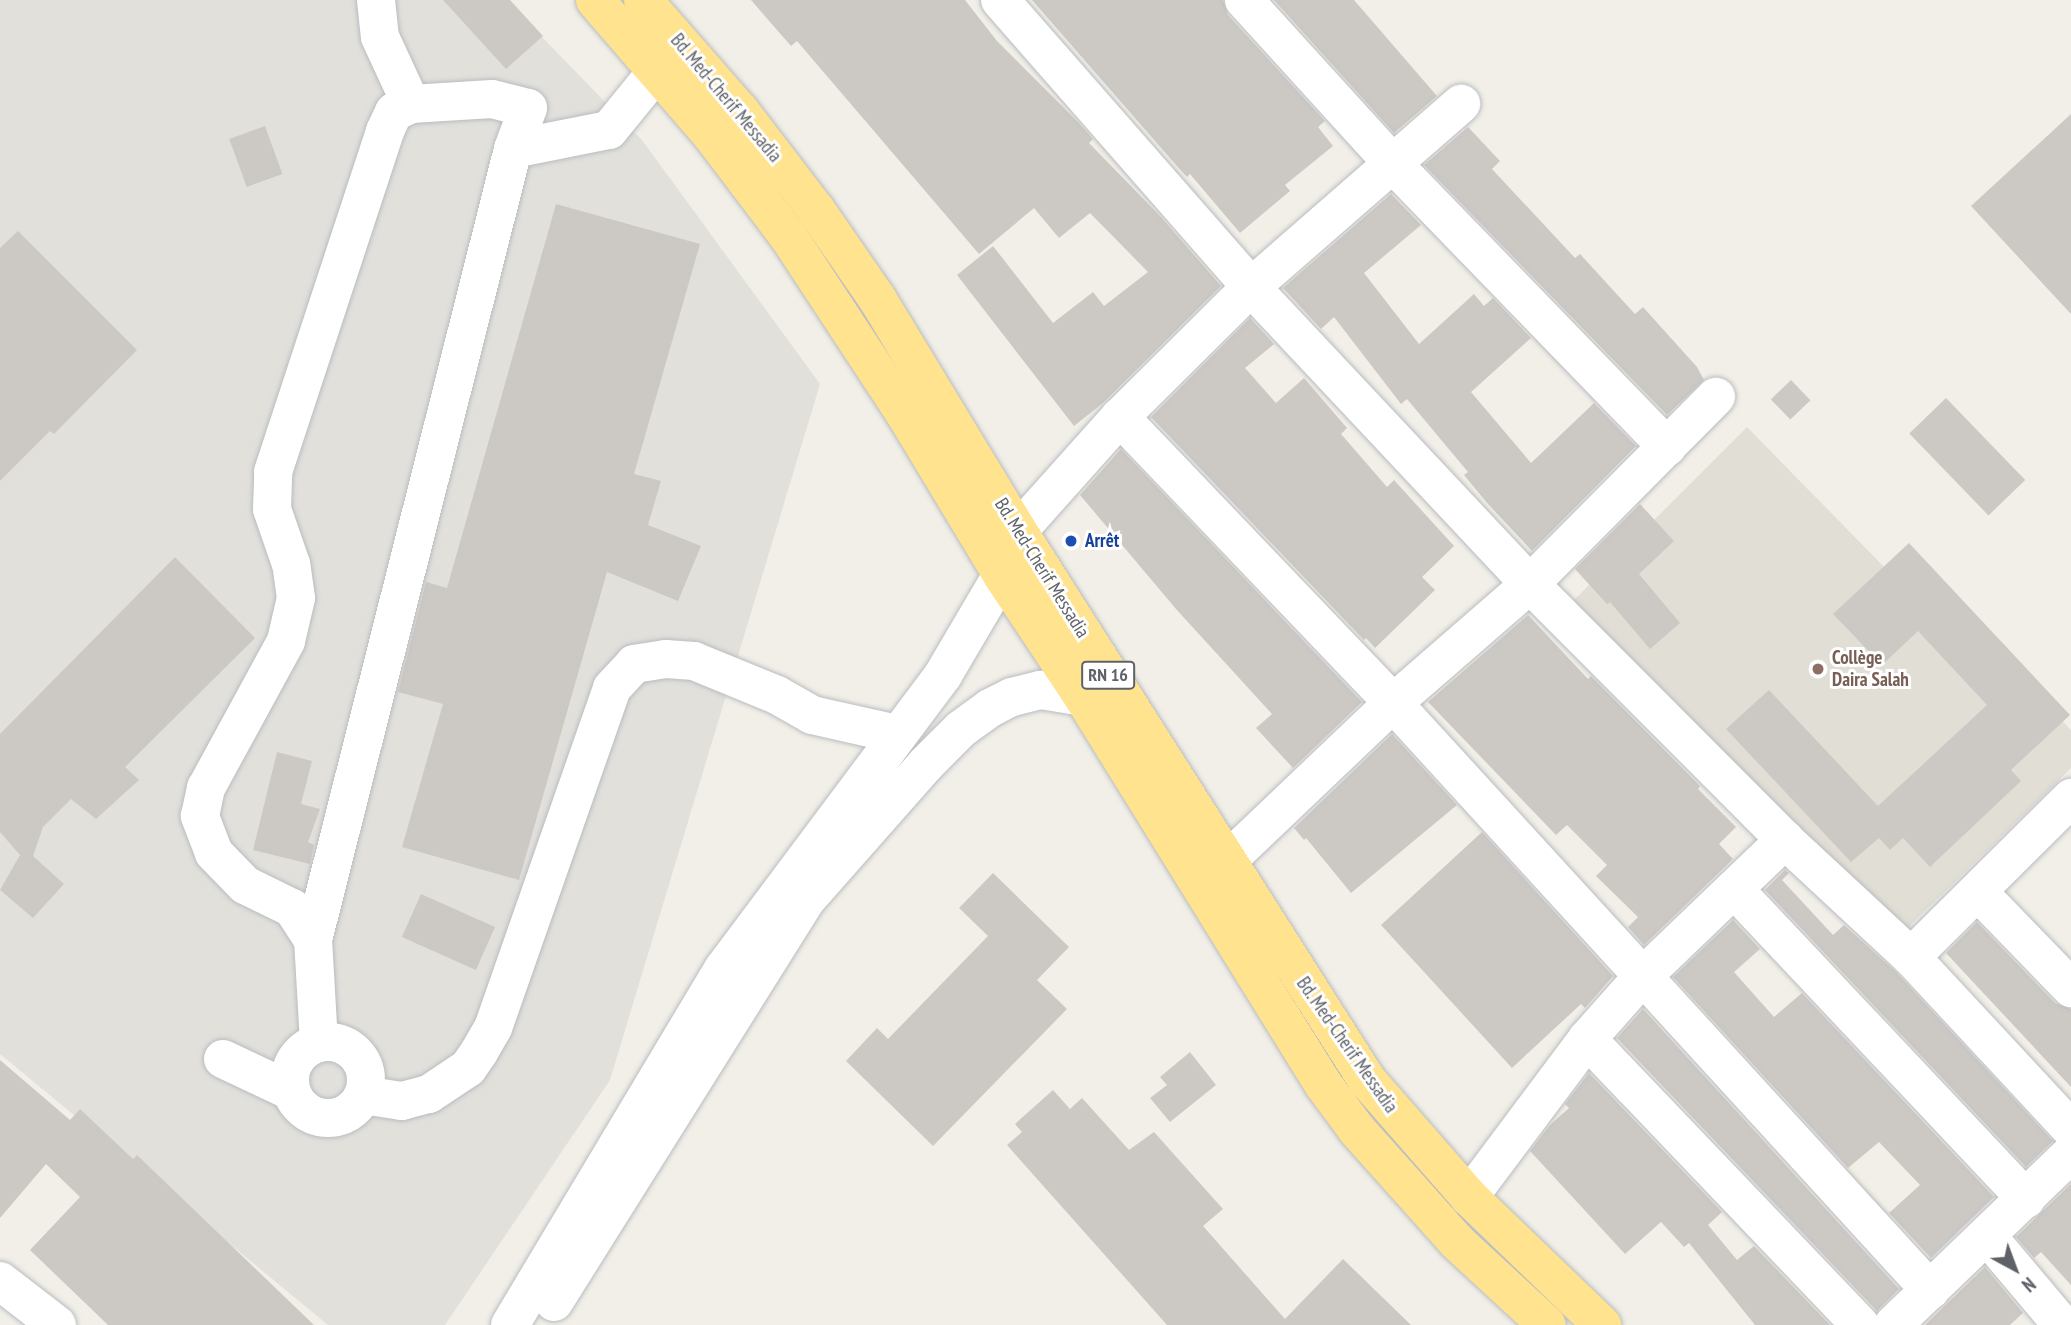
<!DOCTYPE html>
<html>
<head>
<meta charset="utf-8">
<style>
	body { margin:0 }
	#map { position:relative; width:2071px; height:1325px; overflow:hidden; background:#f1efe7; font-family:"PT Sans Narrow",sans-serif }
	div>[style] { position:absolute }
	.industrial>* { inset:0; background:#e2e0db }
	.education>* { inset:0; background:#e1ded5 }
	.building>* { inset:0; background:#ccc9c4; transform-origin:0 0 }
	.roads { filter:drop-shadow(0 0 2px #b9bcc1) drop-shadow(0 0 2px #b9bcc1) }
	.minor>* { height:38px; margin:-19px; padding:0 19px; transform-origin:19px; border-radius:19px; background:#fff }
	.minor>.ring { margin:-19px; padding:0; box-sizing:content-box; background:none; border:38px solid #fff; border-radius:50% }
	.highway>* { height:38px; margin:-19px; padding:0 19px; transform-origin:19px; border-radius:19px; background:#ffe38f }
	.dots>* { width:19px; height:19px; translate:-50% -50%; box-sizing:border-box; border:4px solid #fff; border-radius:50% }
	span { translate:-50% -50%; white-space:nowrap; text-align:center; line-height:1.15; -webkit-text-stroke:6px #fff; paint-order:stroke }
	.shield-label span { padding:2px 5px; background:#fff; border:2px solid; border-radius:5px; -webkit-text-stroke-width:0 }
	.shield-label { font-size:18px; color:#5e6268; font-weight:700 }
	.street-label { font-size:19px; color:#5e6268 }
	.transit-label { font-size:19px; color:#164399; font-weight:700 }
	.left { translate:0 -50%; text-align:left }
	.education-label { font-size:19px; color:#785e54; font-weight:700 }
	.north { position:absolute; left:1980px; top:1234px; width:70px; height:70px; -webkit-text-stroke:5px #fff; paint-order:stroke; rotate:139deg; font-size:19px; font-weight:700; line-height:28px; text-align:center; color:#5e6268 }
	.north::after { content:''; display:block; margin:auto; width:24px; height:32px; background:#5e6268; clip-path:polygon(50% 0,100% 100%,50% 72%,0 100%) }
</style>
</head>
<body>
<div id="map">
	<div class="industrial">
		<div style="clip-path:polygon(0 0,506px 0,642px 140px,820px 384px,610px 1080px,445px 1325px,328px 1325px,0 1054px)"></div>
	</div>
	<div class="education">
		<div style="clip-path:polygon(1747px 427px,1890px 573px,1930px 581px,2071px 730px,2071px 768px,1883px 952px,1566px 608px)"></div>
	</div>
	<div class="building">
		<div style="clip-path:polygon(443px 0,510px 0,543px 36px,506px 69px)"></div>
		<div style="clip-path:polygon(751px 0,965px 0,997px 41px,1079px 123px,1093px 139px,1089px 143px,1160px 216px,1221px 286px,1103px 403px,1074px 426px,957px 275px,993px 246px,1053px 323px,1093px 292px,1104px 306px,1148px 272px,1090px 213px,1059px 238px,1034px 208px,979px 254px,797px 41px,791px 46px)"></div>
		<div style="clip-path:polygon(1032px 0,1223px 0,1228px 15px,1325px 121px,1318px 127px,1333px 146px,1285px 185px,1290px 191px,1240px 233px,1190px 174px,1187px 177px,1176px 165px)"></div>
		<div style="clip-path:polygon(1274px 0,1354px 0,1437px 96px,1394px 133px)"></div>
		<div style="clip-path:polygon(2071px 114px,2071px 314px,1971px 206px)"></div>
		<div style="left:265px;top:126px;width:51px;height:38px;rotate:70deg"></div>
		<div style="clip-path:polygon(1468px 127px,1500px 161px,1492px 169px,1575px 258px,1580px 254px,1635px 314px,1643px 307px,1697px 367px,1704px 380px,1667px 415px,1424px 165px)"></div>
		<div style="clip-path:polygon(1391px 194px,1421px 225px,1364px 273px,1419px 344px,1474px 294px,1484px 306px,1493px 298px,1531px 338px,1471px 392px,1531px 463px,1594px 403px,1636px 446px,1532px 551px,1488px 504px,1464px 475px,1468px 472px,1407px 399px,1401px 404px,1334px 317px,1321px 329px,1283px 288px)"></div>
		<div style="clip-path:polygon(556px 204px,700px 244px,634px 474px,661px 481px,648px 525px,701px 546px,678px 601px,607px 572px,519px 880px,402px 847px,443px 704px,398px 692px,426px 582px,447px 588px)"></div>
		<div style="clip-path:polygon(18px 231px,137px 350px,54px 434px,50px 431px,0 481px,0 248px)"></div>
		<div style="clip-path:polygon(1250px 318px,1274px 344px,1245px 368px,1276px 403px,1304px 378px,1347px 428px,1341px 434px,1387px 487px,1394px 480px,1454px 546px,1422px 577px,1435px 590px,1375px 648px,1366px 638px,1364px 640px,1151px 417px)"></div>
		<div style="left:1791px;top:380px;width:28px;height:28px;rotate:46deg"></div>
		<div style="left:1946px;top:398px;width:114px;height:51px;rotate:46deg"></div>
		<div style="clip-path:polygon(1121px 449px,1362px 702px,1293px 768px,1256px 728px,1272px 714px,1176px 609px,1080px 495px)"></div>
		<div style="clip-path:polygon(1640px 504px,1674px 541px,1639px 574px,1680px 623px,1650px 649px,1610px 602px,1607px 604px,1575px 569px)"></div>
		<div style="clip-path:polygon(1909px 543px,2070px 715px,2011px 770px,2021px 781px,1930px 867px,1903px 838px,1890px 850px,1879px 838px,1851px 862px,1726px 729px,1769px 690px,1878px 806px,1987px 705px,1918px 631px,1882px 665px,1833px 614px)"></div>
		<div style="clip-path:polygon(175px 557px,255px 638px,125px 767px,139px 780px,96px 819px,71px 799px,43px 827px,33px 856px,64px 884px,33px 918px,0 890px,20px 855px,0 832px,0 734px)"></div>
		<div style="clip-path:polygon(1528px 615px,1588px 679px,1591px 676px,1700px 786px,1698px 789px,1736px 827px,1719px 844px,1733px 859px,1644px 945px,1628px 927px,1638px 917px,1596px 876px,1607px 865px,1567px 825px,1556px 835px,1428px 702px)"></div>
		<div style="clip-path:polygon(1392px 734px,1457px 805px,1351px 893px,1306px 838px,1304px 840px,1294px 828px)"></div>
		<div style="clip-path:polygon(277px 752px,312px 761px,301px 804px,320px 809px,308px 842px,314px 845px,310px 864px,253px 850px)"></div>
		<div style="clip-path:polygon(1482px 832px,1613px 976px,1585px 1008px,1581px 1004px,1512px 1068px,1381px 925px)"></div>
		<div style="clip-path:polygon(1785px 870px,1789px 873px,1782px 880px,1833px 935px,1844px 925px,1896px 972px,2053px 1141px,2026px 1167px,1765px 890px)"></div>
		<div style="clip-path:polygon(993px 873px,1069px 947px,1037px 980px,1067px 1009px,933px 1146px,846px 1061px,877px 1028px,888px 1039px,988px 936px,959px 908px)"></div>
		<div style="left:421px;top:894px;width:81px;height:47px;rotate:24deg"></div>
		<div style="clip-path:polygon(1733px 920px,1760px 949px,1734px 972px,1774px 1017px,1802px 993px,1994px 1197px,1931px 1258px,1889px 1213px,1920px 1185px,1879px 1142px,1848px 1168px,1673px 977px)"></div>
		<div style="clip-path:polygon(1977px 922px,2055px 1003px,2071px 1009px,2071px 1087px,1946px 953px)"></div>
		<div style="clip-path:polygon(1643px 1009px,1899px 1289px,1877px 1311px,1617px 1038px)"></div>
		<div style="clip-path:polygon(1190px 1052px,1216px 1085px,1170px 1122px,1150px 1098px,1167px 1085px,1160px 1077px)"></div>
		<div style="clip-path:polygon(0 1060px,70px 1120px,80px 1109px,133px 1159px,137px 1155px,314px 1325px,108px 1325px,30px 1250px,80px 1197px,46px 1164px,0 1218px)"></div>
		<div style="clip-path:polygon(1589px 1073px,1722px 1212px,1708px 1225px,1737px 1260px,1754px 1246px,1830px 1325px,1755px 1325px,1689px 1243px,1684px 1247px,1661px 1222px,1625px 1254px,1530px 1151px,1550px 1125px,1569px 1108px,1565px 1104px)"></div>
		<div style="clip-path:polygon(1053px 1090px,1070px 1109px,1082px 1098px,1129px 1150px,1154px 1132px,1223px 1209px,1203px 1226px,1285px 1319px,1343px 1259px,1411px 1325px,1167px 1325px,1007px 1145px,1022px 1132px,1015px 1124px)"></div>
		<div style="clip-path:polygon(2071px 1184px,2071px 1285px,2041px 1252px,2034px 1258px,2016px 1237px)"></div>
		<div style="clip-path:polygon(1985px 1267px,2023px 1313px,2010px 1325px,1925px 1325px)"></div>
	</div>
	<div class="roads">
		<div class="minor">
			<div style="left:376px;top:0;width:37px;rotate:84deg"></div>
			<div style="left:380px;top:37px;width:74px;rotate:65.2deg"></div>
			<div style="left:1000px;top:0;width:381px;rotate:48.8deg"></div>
			<div style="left:1251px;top:287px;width:407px;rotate:46.8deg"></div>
			<div style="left:1530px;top:584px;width:361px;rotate:45.1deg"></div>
			<div style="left:1785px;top:840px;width:172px;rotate:42.9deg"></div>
			<div style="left:1911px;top:957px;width:235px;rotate:47.1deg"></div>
			<div style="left:1244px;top:0;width:222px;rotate:47.7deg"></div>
			<div style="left:1393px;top:164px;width:394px;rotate:45.9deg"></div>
			<div style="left:1120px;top:417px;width:395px;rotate:46.3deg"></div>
			<div style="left:1393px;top:703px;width:796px;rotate:47.55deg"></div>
			<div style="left:993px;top:550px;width:31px;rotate:-37deg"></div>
			<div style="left:1018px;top:531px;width:153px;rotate:-48.2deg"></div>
			<div style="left:1120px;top:417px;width:185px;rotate:-44.8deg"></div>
			<div style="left:1251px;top:287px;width:279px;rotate:-41.1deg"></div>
			<div style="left:1226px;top:862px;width:231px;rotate:-43.6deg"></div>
			<div style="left:1393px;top:703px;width:181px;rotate:-41deg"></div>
			<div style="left:1530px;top:584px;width:264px;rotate:-45.2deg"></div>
			<div style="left:1734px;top:889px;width:426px;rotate:46.7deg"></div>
			<div style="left:1978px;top:892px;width:134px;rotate:45.9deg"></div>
			<div style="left:313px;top:940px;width:38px;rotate:-123deg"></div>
			<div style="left:292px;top:908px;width:52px;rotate:-153.9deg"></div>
			<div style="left:245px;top:885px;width:45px;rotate:-134.1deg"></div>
			<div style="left:214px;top:853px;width:40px;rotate:-111deg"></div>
			<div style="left:200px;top:816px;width:29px;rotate:-78deg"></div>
			<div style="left:206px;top:788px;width:167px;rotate:-61.4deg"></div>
			<div style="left:286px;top:641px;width:44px;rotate:-76.9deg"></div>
			<div style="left:296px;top:598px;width:34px;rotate:-98deg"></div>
			<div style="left:291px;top:564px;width:58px;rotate:-109.1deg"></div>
			<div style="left:272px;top:509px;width:37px;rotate:-88deg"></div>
			<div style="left:273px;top:472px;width:359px;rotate:-71.8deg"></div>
			<div style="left:385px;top:131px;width:21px;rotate:-65deg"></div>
			<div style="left:394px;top:112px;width:19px;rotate:-25deg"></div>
			<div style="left:411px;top:104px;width:81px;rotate:-3.5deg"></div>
			<div style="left:492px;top:99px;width:37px;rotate:14deg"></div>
			<div style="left:528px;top:108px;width:44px;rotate:110.1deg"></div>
			<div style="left:513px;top:149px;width:98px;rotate:-11.2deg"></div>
			<div style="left:609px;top:130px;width:77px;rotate:-50.8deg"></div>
			<div style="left:1911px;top:957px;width:226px;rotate:-44.8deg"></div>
			<div style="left:1587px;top:1039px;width:395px;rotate:46.3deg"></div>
			<div class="ring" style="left:290px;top:1042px;width:38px;height:38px"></div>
			<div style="left:319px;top:1043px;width:103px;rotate:-93.3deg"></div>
			<div style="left:313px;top:940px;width:816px;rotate:-75.81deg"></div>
			<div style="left:223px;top:1059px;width:75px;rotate:25.2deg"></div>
			<div style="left:363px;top:1095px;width:39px;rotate:9deg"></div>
			<div style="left:402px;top:1101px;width:28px;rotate:-15deg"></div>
			<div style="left:429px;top:1094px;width:47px;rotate:-33.7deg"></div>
			<div style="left:468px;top:1068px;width:19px;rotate:-55deg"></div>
			<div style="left:479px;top:1052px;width:28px;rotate:-60deg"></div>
			<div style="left:493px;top:1028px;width:360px;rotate:-70.7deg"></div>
			<div style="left:612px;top:688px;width:33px;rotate:-47deg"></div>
			<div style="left:634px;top:664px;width:32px;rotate:-9deg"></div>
			<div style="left:666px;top:659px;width:28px;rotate:4deg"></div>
			<div style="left:694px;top:661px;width:90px;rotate:22.3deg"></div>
			<div style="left:777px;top:695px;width:40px;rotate:29.7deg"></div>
			<div style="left:812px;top:715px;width:86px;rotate:12.7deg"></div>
			<div style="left:1469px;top:1197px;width:197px;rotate:-53.2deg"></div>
			<div style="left:1587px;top:1039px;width:84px;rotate:-48.4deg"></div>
			<div style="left:1643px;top:976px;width:197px;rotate:-43.8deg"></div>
			<div style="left:1988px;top:1237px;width:115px;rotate:49.9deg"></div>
			<div style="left:0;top:1281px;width:72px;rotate:37.7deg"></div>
			<div style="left:554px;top:1302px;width:476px;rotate:-57.9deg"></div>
			<div style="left:807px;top:899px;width:179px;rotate:-48.6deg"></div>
			<div style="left:925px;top:765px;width:51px;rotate:-45deg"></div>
			<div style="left:961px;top:729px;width:36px;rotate:-36deg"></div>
			<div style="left:990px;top:708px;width:25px;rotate:-27deg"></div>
			<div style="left:1012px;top:697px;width:30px;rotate:-14deg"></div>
			<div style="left:1041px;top:690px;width:43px;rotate:9.5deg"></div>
			<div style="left:510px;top:1325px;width:416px;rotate:-59.1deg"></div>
			<div style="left:724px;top:968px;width:366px;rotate:-53.2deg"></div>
			<div style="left:943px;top:675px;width:116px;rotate:-59.5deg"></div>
			<div style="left:1893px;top:1325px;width:247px;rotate:-43.9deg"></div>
		</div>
		<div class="highway">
			<div style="left:595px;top:0;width:176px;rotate:49.2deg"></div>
			<div style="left:710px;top:133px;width:129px;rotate:52.9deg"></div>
			<div style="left:788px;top:236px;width:213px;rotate:56.7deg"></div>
			<div style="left:905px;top:414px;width:188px;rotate:58.9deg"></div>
			<div style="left:1002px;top:575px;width:146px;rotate:56.4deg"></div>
			<div style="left:1083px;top:697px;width:455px;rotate:58.2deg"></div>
			<div style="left:1323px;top:1084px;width:57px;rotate:53.5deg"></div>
			<div style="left:1357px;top:1130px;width:150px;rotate:48.2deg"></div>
			<div style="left:1457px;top:1242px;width:122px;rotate:42.7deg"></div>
			<div style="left:643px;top:0;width:147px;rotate:48.9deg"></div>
			<div style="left:740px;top:111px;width:125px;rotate:52.5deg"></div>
			<div style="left:816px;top:210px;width:109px;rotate:55.4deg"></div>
			<div style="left:878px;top:300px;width:270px;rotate:58.8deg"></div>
			<div style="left:1018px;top:531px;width:651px;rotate:57.56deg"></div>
			<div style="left:1367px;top:1080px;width:155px;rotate:48.9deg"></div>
			<div style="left:1469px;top:1197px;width:185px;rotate:43.9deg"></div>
		</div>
	</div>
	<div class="dots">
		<div style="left:1071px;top:541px;background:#1a4fb4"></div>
		<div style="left:1818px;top:669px;background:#8d6e63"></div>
	</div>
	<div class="shield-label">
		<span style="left:1108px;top:675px">RN 16</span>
	</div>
	<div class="street-label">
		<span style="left:726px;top:98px;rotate:50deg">Bd. Med-Cherif Messadia</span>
		<span style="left:1042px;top:568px;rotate:58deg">Bd. Med-Cherif Messadia</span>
		<span style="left:1347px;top:1045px;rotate:55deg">Bd. Med-Cherif Messadia</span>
	</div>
	<div class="transit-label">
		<span class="left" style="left:1085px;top:541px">Arrêt</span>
	</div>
	<div class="education-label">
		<span class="left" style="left:1832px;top:669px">Collège<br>Daira Salah</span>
	</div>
	<div class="north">N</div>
</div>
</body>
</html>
